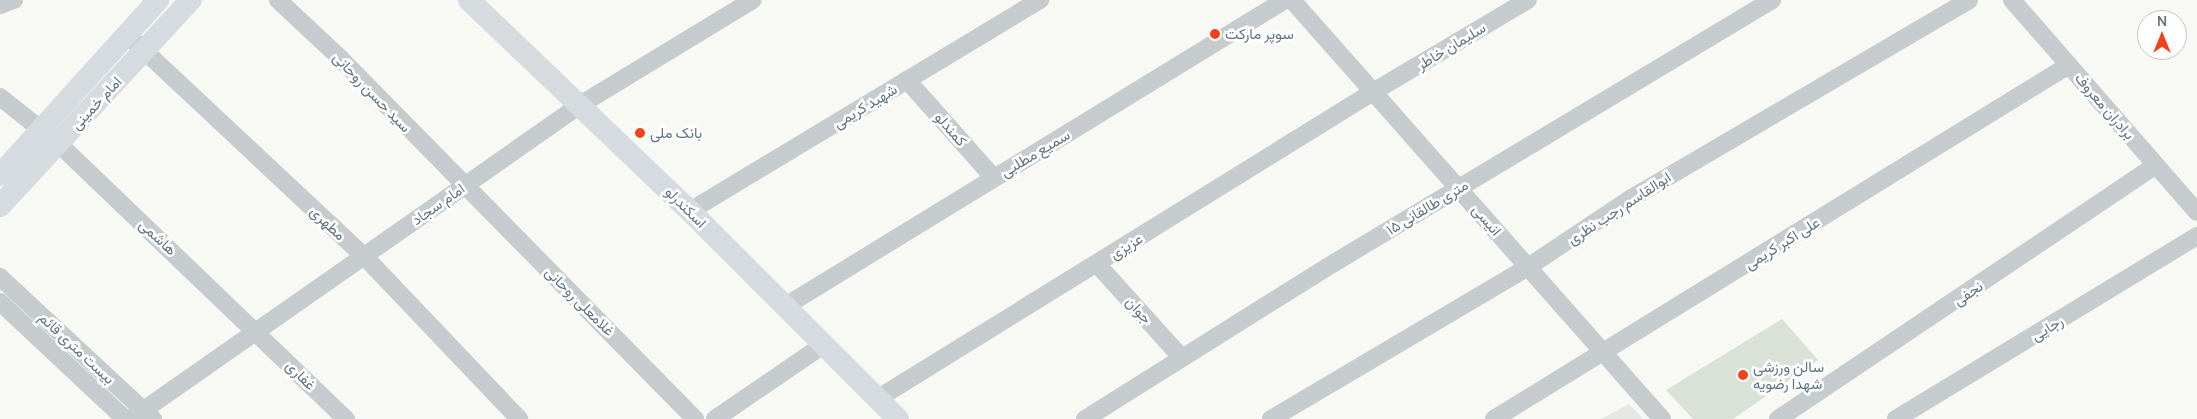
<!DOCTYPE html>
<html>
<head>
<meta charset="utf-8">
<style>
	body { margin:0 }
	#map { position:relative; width:2197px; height:419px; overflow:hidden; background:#f8f8f5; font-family:Manrope,Vazirmatn,sans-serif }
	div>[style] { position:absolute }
	.built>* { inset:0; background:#e6e8e6 }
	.green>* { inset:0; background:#dae1d6 }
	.minor>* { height:18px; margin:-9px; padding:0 9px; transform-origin:9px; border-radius:9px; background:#c6cbce }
	.major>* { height:22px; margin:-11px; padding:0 11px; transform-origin:11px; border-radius:11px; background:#d6dbdf }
	.dots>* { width:14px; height:14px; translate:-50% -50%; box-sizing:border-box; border:2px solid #fff; border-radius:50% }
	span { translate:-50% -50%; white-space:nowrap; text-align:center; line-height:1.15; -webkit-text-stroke:5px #fff; paint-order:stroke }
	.poi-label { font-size:15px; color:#617683 }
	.left { translate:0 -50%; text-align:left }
	.street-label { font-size:15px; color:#617683 }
	.north { position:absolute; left:2137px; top:10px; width:50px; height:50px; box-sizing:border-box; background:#fff; border:1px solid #c0c8cd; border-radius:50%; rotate:0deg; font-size:14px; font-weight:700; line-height:20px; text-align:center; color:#617683 }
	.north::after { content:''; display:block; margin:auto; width:18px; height:22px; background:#f0431d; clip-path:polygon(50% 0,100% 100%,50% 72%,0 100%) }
</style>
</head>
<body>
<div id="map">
	<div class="built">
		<div style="clip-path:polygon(1629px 404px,1643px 419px,1601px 419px)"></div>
	</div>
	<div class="green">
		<div style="clip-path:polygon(1782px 319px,1818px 360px,1733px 419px,1693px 419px,1666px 390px)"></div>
	</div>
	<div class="minor">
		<div style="left:278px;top:0;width:86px;rotate:43.1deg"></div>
		<div style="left:341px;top:59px;width:505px;rotate:45.48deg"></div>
		<div style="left:1292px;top:0;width:559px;rotate:48.55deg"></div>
		<div style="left:2012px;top:0;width:281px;rotate:48.9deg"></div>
		<div style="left:0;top:5px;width:15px;rotate:-20deg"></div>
		<div style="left:135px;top:42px;width:313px;rotate:43.1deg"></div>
		<div style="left:364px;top:256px;width:225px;rotate:46.4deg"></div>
		<div style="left:907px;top:80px;width:131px;rotate:48.4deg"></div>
		<div style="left:0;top:97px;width:74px;rotate:38.4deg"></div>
		<div style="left:58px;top:143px;width:399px;rotate:43.8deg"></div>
		<div style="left:690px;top:211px;width:409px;rotate:-31.1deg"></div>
		<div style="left:1097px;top:264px;width:125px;rotate:47.9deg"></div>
		<div style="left:0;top:277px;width:209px;rotate:42.9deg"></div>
		<div style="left:0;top:302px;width:171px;rotate:43.1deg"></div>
		<div style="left:784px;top:307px;width:588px;rotate:-31.5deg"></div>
		<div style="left:877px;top:399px;width:583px;rotate:-31.76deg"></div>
		<div style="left:1373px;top:92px;width:180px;rotate:-30.7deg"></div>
		<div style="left:131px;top:419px;width:548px;rotate:-34.97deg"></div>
		<div style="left:580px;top:105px;width:202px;rotate:-31.3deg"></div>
		<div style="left:715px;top:419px;width:131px;rotate:-34.4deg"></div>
		<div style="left:1085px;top:419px;width:294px;rotate:-32.1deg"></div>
		<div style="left:1334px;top:263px;width:511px;rotate:-30.98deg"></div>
		<div style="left:1271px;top:419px;width:299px;rotate:-30.6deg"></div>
		<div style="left:1528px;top:267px;width:123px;rotate:-33.7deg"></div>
		<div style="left:1630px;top:199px;width:393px;rotate:-30.4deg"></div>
		<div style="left:1494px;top:419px;width:675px;rotate:-31.62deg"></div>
		<div style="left:1778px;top:419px;width:455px;rotate:-33.9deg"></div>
		<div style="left:1896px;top:419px;width:352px;rotate:-31.3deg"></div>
	</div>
	<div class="major">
		<div style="left:469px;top:0;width:306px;rotate:43.7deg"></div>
		<div style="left:690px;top:211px;width:294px;rotate:45deg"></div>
		<div style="left:0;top:175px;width:236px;rotate:-47.9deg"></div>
		<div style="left:0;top:206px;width:281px;rotate:-47.2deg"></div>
	</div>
	<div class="dots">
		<div style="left:1215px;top:34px;background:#f0431d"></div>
		<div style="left:640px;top:133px;background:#f0431d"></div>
		<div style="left:1743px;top:375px;background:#f0431d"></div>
	</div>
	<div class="poi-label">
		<span class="left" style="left:1225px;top:34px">سوپر مارکت</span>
		<span class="left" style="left:650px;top:133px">بانک ملی</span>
		<span class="left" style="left:1753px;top:375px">سالن ورزشی<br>شهدا رضویه</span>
	</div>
	<div class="street-label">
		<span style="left:1451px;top:46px;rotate:-31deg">سلیمان خاطر</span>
		<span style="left:372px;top:92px;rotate:46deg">سید حسن روحانی</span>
		<span style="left:96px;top:103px;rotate:-47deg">امام خمینی</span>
		<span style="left:865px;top:106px;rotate:-31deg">شهید کریمی</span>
		<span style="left:2105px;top:106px;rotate:49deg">برادران معروف</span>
		<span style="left:951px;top:129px;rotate:49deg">کمندلو</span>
		<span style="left:1035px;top:153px;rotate:-31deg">سمیع مطلبی</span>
		<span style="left:438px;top:204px;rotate:-35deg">امام سجاد</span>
		<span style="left:686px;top:207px;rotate:45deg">اسکندرلو</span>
		<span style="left:1427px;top:207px;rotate:-31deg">۱۵ متری طالقانی</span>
		<span style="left:1619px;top:208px;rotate:-33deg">ابوالقاسم رجب نظری</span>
		<span style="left:1487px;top:220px;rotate:49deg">انیسی</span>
		<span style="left:328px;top:223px;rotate:43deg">مطهری</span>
		<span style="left:158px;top:237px;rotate:43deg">هاشمی</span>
		<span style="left:1782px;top:243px;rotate:-32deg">علی اکبر کریمی</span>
		<span style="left:1126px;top:246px;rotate:-32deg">عزیزی</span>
		<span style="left:1968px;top:293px;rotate:-34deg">نجفی</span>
		<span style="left:580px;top:301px;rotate:45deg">غلامعلی روحانی</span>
		<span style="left:1139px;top:310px;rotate:48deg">جوان</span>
		<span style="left:2047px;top:328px;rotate:-31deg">رجایی</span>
		<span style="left:77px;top:348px;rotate:43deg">بیست متری قائم</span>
		<span style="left:301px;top:375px;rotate:45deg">غفاری</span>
	</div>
	<div class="north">N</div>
</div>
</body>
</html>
